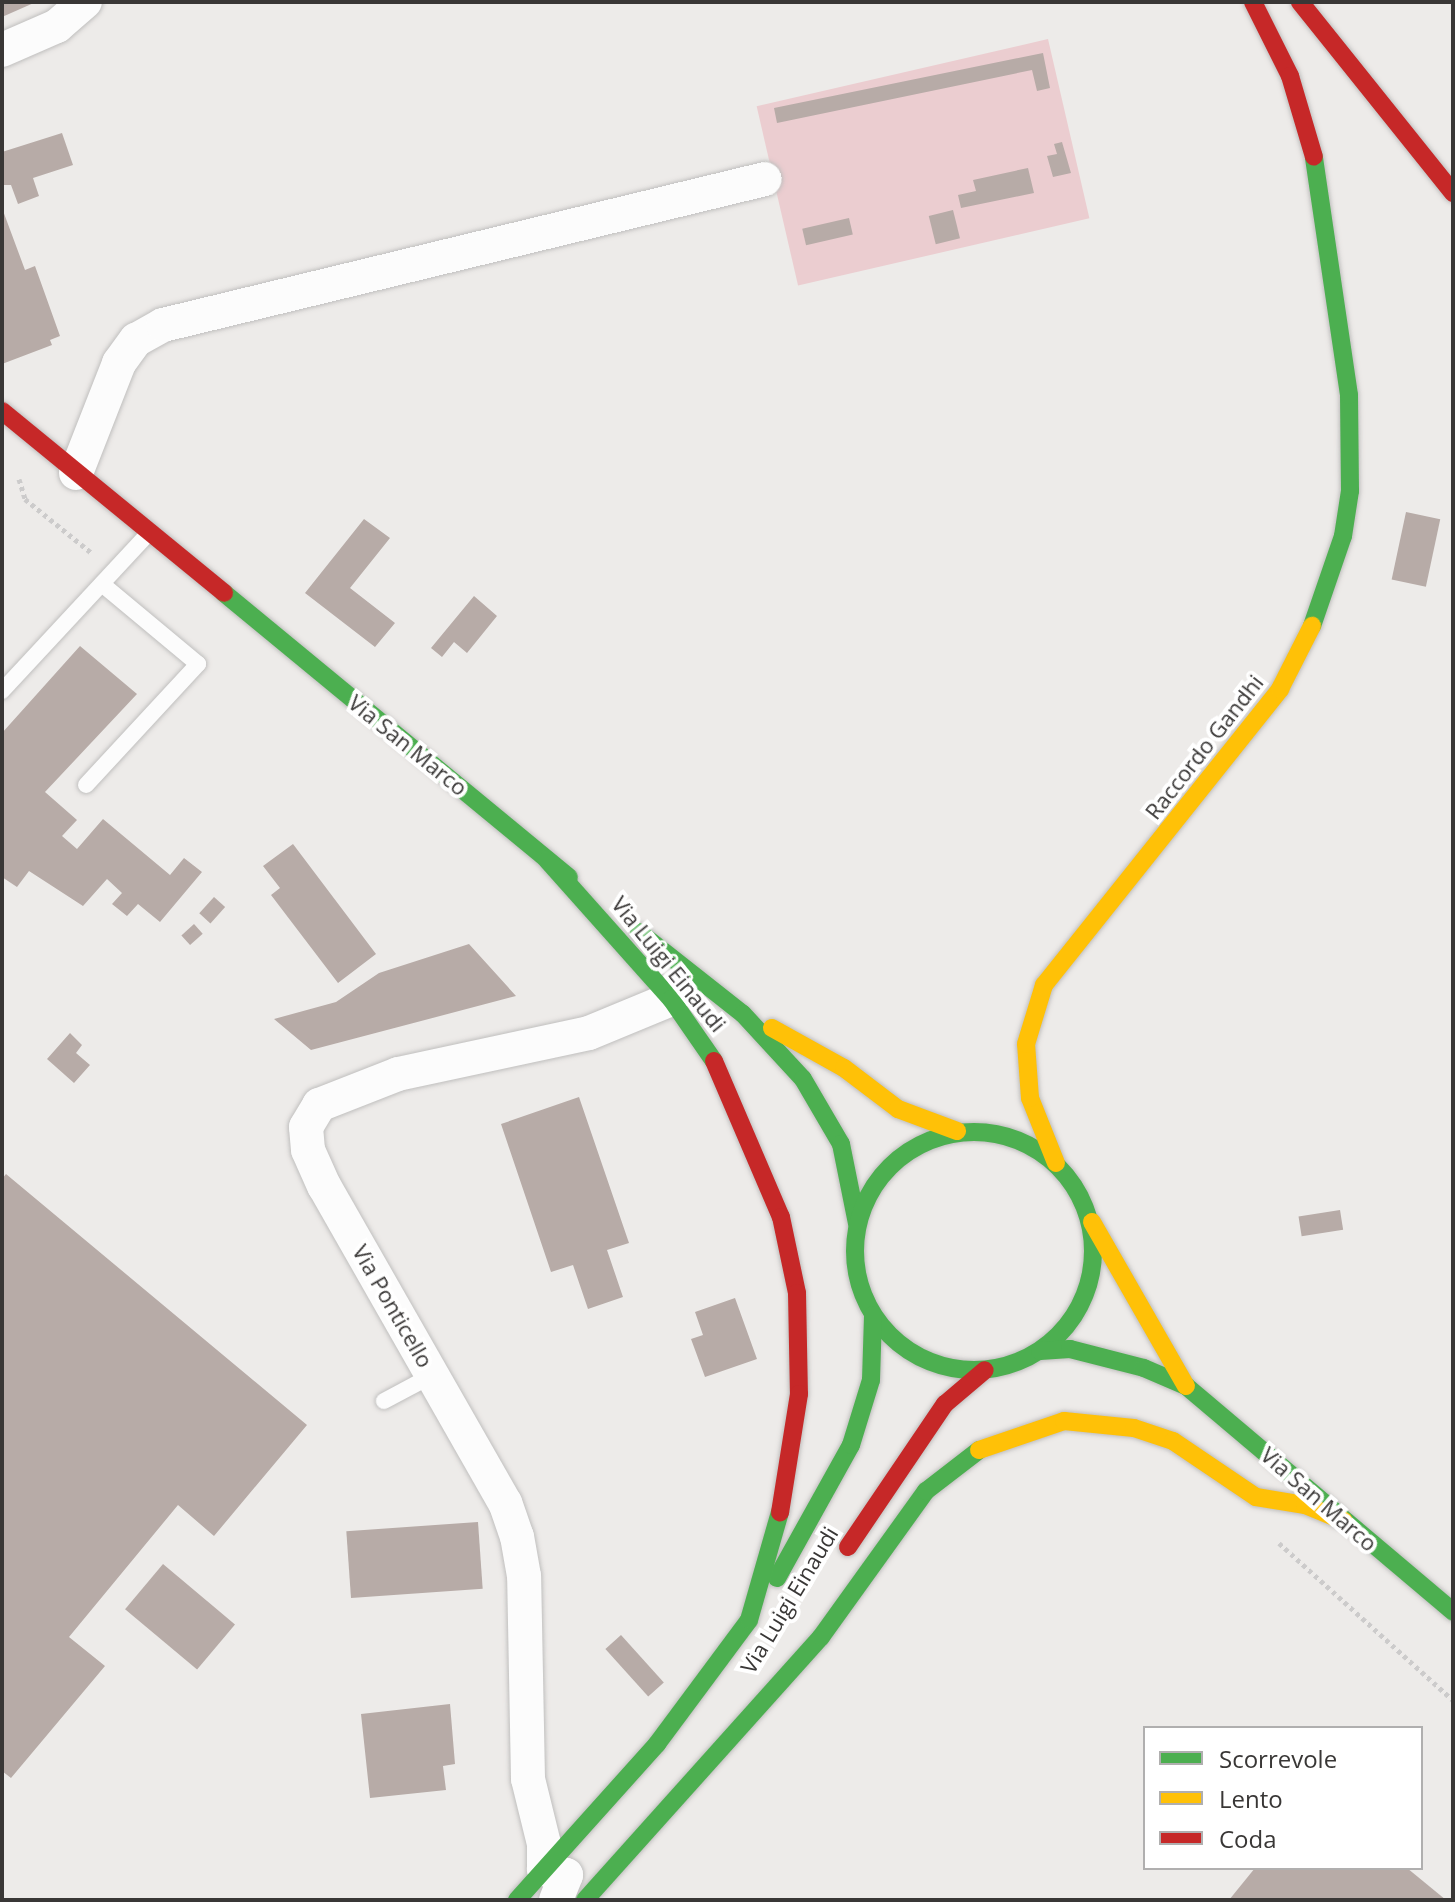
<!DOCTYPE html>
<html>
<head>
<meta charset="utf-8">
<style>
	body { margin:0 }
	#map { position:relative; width:1455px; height:1902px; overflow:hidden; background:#edebe9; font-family:"Open Sans",sans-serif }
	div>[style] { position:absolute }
	.green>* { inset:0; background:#ebcdd0; transform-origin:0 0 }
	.building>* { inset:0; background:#b7aba7; transform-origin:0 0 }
	.path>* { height:5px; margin-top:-2.5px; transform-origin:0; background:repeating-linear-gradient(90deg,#cccbcb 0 4px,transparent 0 8px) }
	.roads { filter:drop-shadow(0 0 2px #c0bfbe) drop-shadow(0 0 2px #c0bfbe) }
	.lane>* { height:16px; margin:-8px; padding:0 8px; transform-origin:8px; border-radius:8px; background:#fcfcfc }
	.street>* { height:34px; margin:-17px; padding:0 17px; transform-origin:17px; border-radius:17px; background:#fcfcfc }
	.fast>* { height:18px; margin:-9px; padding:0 9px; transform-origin:9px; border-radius:9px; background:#4caf50 }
	.fast>.ring { margin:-9px; padding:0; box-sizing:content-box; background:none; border:18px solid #4caf50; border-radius:50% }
	.slow>* { height:18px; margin:-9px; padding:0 9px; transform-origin:9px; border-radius:9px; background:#ffc107 }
	.jam>* { height:18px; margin:-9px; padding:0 9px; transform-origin:9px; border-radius:9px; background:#c62828 }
	span { translate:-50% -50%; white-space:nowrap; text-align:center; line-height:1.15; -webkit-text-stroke:8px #fff; paint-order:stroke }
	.street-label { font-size:22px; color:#393736 }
	.frame { position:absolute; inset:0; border:4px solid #393736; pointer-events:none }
	.legend { position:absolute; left:1143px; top:1726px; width:280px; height:144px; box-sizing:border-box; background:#fff; border:2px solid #b0afaf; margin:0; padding:10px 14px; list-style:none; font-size:24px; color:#393736 }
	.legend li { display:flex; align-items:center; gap:16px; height:40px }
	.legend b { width:40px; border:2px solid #b0afaf }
</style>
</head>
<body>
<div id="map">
	<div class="green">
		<div style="left:1048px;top:39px;width:184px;height:299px;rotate:77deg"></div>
	</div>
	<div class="building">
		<div style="clip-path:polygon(2px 2px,36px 2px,2px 17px)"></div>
		<div style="clip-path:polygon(1043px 53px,1050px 88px,1037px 91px,1032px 70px,777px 123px,774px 108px)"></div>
		<div style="clip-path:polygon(62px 133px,73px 165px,33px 178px,39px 196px,18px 204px,11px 185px,2px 185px,2px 152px)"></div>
		<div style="clip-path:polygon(1062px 142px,1071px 173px,1053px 177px,1047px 156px,1057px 154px,1054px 144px)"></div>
		<div style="clip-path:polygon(1028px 168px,1034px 193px,961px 208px,958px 195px,976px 191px,973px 180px)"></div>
		<div style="clip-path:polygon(2px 208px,25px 270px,35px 266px,60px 336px,50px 340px,52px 345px,2px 364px)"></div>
		<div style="left:953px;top:210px;width:29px;height:25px;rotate:76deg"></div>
		<div style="left:849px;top:218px;width:17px;height:48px;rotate:77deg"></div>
		<div style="left:1406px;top:512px;width:35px;height:69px;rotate:12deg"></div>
		<div style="clip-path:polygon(364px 519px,390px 538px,350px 588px,395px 623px,375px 647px,305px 593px)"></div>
		<div style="clip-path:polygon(474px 596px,497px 616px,467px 653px,454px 642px,442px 657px,431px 648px)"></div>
		<div style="clip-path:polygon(80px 646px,137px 694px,45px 792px,77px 820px,62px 836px,77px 849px,103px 819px,170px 875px,184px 858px,202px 872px,160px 922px,138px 904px,127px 916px,112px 904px,122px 893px,107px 879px,83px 906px,29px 871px,17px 887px,2px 877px,2px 733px)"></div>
		<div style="clip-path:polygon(293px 844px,376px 954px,338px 983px,271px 895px,280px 888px,263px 866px)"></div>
		<div style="left:214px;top:897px;width:15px;height:22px;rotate:42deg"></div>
		<div style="left:194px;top:924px;width:13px;height:17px;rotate:48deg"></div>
		<div style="clip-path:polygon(469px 944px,516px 996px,311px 1050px,274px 1019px,336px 1002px,379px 973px)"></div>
		<div style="clip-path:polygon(70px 1033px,82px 1045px,76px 1053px,90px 1065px,74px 1083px,47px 1059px)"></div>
		<div style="clip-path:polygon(579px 1097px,629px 1243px,607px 1250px,623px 1297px,588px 1309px,573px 1265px,551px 1272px,501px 1124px)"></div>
		<div style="clip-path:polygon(6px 1174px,307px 1425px,214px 1536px,178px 1505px,69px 1637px,105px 1666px,11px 1778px,2px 1771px,2px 1179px)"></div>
		<div style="left:1340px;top:1210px;width:20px;height:42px;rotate:81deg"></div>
		<div style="clip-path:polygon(735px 1298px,757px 1359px,705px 1377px,691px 1339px,703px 1335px,695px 1312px)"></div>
		<div style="left:478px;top:1522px;width:67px;height:132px;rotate:86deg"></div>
		<div style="left:163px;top:1564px;width:94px;height:59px;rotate:40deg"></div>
		<div style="left:621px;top:1635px;width:64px;height:21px;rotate:48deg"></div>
		<div style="clip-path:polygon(450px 1704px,455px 1764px,443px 1766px,446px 1790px,370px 1798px,361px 1714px)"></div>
		<div style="clip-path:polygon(1255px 1868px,1407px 1868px,1446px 1900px,1229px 1900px)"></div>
	</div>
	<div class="path">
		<div style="left:19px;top:479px;width:21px;rotate:73deg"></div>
		<div style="left:25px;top:499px;width:87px;rotate:39deg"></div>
		<div style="left:1279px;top:1543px;width:234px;rotate:42.1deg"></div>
	</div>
	<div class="roads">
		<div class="lane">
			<div style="left:2px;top:691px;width:214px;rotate:-47.1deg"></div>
			<div style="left:86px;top:785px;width:165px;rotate:-47.2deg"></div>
			<div style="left:198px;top:664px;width:125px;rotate:-140.2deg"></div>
			<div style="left:384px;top:1401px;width:55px;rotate:-28deg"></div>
		</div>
		<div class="street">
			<div style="left:2px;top:50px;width:60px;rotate:-23.6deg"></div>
			<div style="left:57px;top:26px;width:37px;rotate:-41deg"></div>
			<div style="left:76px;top:473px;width:118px;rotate:-68.6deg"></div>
			<div style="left:119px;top:363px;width:29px;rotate:-54deg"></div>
			<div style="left:136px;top:340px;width:31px;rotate:-29deg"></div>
			<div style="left:163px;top:325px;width:619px;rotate:-13.63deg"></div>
			<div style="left:556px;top:1900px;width:27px;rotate:-68deg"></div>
			<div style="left:566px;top:1875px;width:23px;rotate:-165deg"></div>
			<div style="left:544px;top:1869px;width:25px;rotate:-90deg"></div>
			<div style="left:544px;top:1844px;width:67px;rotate:-103.8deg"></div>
			<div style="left:528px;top:1779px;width:203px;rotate:-91.1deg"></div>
			<div style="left:524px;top:1576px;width:40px;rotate:-100deg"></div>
			<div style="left:517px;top:1537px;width:36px;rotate:-109deg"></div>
			<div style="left:505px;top:1503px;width:365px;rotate:-119.7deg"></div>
			<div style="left:324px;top:1186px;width:39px;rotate:-114deg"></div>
			<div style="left:308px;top:1150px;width:23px;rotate:-95deg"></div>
			<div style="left:306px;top:1127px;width:26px;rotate:-59deg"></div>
			<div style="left:319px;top:1105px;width:85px;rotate:-21.4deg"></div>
			<div style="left:398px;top:1074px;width:195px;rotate:-12.1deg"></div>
			<div style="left:589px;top:1033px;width:89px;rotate:-22.5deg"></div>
		</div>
		<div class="fast">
			<div style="left:224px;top:593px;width:447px;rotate:39.5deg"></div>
			<div style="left:1312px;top:626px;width:95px;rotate:-71deg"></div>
			<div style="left:1343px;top:536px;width:46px;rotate:-81.2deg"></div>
			<div style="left:1350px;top:491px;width:96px;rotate:-90.6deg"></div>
			<div style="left:1349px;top:395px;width:241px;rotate:-98.4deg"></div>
			<div style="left:547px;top:860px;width:186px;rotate:48.3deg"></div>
			<div style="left:671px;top:999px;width:75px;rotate:55.3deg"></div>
			<div style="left:639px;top:932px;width:132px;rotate:38.3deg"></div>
			<div style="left:743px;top:1014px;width:88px;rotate:47.3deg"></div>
			<div style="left:803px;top:1079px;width:75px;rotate:59.7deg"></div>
			<div style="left:841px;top:1144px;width:81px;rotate:78.6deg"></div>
			<div class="ring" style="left:855px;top:1132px;width:220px;height:220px"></div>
			<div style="left:1040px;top:1351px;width:30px;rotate:-4deg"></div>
			<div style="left:1070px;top:1349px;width:76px;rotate:14.4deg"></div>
			<div style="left:1144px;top:1368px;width:46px;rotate:23.2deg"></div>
			<div style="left:1186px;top:1386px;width:350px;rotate:40.2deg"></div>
			<div style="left:777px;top:1578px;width:152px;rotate:-60.9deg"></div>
			<div style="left:851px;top:1445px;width:68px;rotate:-72.9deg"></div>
			<div style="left:871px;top:1380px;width:65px;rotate:-88.2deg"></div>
			<div style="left:517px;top:1900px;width:210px;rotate:-48.1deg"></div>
			<div style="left:657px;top:1744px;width:154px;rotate:-53.4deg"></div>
			<div style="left:749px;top:1620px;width:112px;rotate:-74deg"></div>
			<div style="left:585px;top:1900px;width:353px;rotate:-48.1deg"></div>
			<div style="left:821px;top:1637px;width:180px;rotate:-54.3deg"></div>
			<div style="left:926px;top:1491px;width:67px;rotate:-37.7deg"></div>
		</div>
		<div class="slow">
			<div style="left:772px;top:1028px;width:82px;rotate:29.1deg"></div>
			<div style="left:844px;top:1068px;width:68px;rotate:37.2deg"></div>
			<div style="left:898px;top:1109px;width:63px;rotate:20.4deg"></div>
			<div style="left:1056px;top:1163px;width:70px;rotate:-111.8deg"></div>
			<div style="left:1030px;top:1098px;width:54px;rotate:-94.2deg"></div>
			<div style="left:1026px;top:1044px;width:62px;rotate:-73deg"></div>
			<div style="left:1044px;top:985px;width:379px;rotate:-51.4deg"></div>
			<div style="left:1280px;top:689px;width:71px;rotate:-63.1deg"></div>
			<div style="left:1092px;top:1222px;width:189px;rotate:60.2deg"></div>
			<div style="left:979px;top:1450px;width:90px;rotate:-18.8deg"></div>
			<div style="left:1064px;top:1421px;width:70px;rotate:5.7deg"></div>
			<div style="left:1134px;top:1428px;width:41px;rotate:18.4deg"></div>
			<div style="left:1173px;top:1441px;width:100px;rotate:34deg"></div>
			<div style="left:1256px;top:1497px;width:50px;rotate:9.3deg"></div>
			<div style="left:1305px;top:1505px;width:42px;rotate:22.3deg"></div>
		</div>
		<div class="jam">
			<div style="left:1253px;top:2px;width:83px;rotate:63.4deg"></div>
			<div style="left:1290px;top:76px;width:84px;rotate:73.5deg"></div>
			<div style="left:1300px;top:2px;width:245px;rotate:51.3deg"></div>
			<div style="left:2px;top:411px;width:287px;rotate:39.3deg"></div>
			<div style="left:714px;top:1061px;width:170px;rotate:66.8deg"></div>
			<div style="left:781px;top:1217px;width:78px;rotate:78.1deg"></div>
			<div style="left:797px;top:1293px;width:101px;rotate:88.9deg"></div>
			<div style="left:799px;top:1394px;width:120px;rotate:99.1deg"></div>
			<div style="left:848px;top:1547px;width:173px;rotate:-55.9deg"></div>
			<div style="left:945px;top:1404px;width:52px;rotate:-40.4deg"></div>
		</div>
	</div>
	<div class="street-label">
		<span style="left:408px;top:745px;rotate:39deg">Via San Marco</span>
		<span style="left:1204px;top:747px;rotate:-52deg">Raccordo Gandhi</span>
		<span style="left:669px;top:964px;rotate:51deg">Via Luigi Einaudi</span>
		<span style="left:393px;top:1306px;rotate:60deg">Via Ponticello</span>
		<span style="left:1319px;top:1499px;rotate:41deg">Via San Marco</span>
		<span style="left:789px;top:1600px;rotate:-59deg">Via Luigi Einaudi</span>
	</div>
	<div class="frame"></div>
	<ul class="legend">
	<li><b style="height:10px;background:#4caf50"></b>Scorrevole</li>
	<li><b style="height:10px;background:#ffc107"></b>Lento</li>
	<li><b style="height:10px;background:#c62828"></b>Coda</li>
	</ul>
</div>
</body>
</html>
